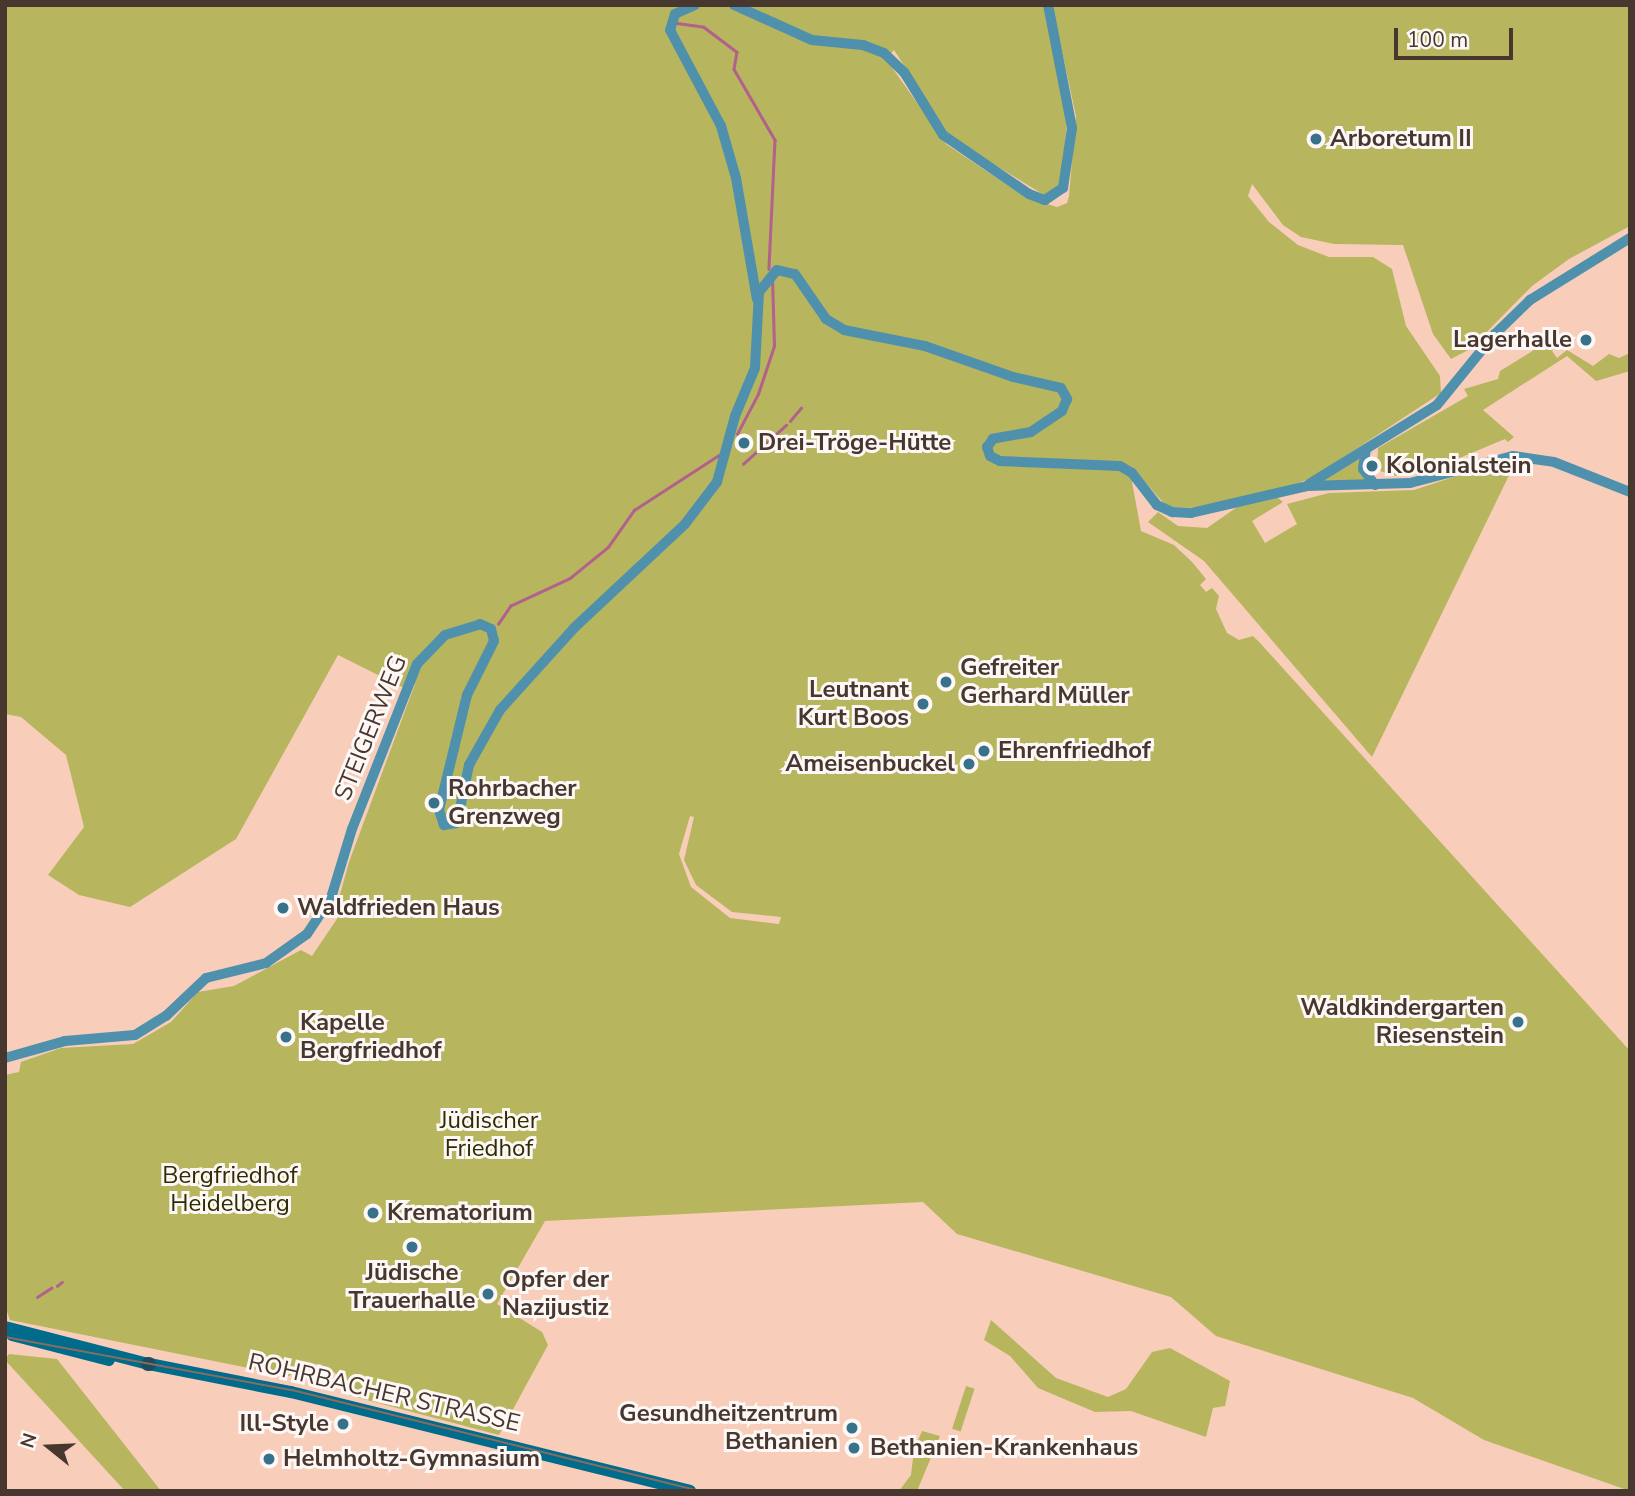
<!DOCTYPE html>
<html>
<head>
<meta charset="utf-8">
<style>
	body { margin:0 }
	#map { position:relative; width:1635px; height:1496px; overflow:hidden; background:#f8ceba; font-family:"Nunito Sans",sans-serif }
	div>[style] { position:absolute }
	.green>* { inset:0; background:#b7b55d; transform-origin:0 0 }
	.stream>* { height:2.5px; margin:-1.25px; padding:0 1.25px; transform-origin:1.25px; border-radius:1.25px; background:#b2618d }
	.tertiary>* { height:10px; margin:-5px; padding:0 5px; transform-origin:5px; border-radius:5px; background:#4f91ad }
	.secondary>* { height:12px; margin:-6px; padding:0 6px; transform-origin:6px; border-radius:6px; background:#006b8b }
	.primary>* { height:14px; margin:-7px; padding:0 7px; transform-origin:7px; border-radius:7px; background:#1d4c5f }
	.tram>* { height:2px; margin:-1px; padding:0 1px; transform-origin:1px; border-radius:1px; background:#876d60 }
	.dots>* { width:19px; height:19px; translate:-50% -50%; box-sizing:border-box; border:4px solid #fdf8f6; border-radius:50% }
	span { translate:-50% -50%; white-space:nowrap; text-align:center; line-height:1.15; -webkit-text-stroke:6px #fdf8f6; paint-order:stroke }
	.poi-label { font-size:24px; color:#48372f; font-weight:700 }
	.left { translate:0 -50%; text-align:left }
	.right { translate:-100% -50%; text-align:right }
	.street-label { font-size:24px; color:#48372f }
	.park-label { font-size:24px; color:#2d2c02 }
	.frame { position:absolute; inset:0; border:7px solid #48372f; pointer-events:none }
	.north { position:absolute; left:14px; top:1412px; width:70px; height:70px; -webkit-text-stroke:5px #fdf8f6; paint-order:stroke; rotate:288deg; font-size:19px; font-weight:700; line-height:28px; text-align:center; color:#48372f }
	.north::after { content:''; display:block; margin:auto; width:24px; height:32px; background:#48372f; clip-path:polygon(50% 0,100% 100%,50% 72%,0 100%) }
	.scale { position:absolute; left:1394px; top:28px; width:119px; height:32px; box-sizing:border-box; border:4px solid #48372f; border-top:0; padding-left:9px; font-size:21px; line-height:24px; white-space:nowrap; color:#48372f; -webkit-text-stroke:5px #fdf8f6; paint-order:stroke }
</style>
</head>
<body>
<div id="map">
	<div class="green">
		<div style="clip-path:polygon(evenodd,5px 5px,1044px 5px,1068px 113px,1061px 184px,1044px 195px,951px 138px,894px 50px,886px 59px,946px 144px,1025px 197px,1057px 207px,1067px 203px,1069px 196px,1076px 116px,1052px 5px,1630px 5px,1630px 226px,1569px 259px,1532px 286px,1470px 349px,1451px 359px,1433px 334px,1403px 245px,1334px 244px,1301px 237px,1283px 225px,1252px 184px,1248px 196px,1269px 222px,1298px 245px,1329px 257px,1373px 257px,1392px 269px,1406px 326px,1440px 376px,1441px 393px,1315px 476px,1294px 485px,1199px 508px,1167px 507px,1140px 476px,1132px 482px,1141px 531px,1174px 545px,1192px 562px,1206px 579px,1200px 585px,1206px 592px,1212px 588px,1219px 596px,1216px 609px,1227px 633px,1239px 640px,1253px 636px,1261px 644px,1630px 1051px,1630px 1491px,1484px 1440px,1413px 1398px,1216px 1336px,1171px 1297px,957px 1234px,923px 1202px,545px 1221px,497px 1304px,542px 1332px,548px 1345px,499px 1435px,344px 1394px,338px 1375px,320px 1364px,305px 1365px,289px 1376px,10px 1320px,5px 1306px,5px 1075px,19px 1072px,21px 1062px,61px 1048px,133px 1044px,171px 1022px,198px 992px,234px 986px,301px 950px,312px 956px,347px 904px,339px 898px,349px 862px,415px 684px,402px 687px,338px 655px,236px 839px,130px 907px,79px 895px,48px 875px,84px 827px,66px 755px,21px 717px,5px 714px,5px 5px,690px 816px,694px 817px,684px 860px,696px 885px,732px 912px,781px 917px,779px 924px,730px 918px,691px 887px,679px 854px,690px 816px)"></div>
		<div style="clip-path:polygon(1555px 337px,1560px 344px,1552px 351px,1557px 358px,1567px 350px,1593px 366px,1609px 354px,1619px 358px,1630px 353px,1630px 371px,1596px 381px,1567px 356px,1483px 410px,1514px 437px,1508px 442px,1505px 439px,1433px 469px,1396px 476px,1377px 470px,1378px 448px,1468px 396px,1464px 389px,1498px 379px,1500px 371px)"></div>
		<div style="clip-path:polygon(1359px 457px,1366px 481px,1321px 481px)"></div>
		<div style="clip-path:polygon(1516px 461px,1372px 757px,1204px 561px,1148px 522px,1158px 512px,1178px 526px,1207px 528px,1240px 505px,1277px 497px,1283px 502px,1252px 521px,1265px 543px,1297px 524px,1287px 504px,1329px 493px,1414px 490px,1499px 462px)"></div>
		<div style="clip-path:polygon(991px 1320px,1056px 1378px,1108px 1397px,1126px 1389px,1152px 1352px,1170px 1348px,1230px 1381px,1225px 1406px,1213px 1408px,1206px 1437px,1131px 1411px,1095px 1412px,1038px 1388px,1010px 1356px,984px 1340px)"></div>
		<div style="clip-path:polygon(9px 1354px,57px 1359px,161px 1491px,125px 1491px,5px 1360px)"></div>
		<div style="left:966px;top:1386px;width:9px;height:45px;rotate:18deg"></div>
		<div style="clip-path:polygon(922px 1431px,940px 1436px,917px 1491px,899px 1491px,911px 1475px,914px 1450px)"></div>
	</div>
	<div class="stream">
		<div style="left:677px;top:23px;width:27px;rotate:8deg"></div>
		<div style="left:704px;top:27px;width:41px;rotate:37.1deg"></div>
		<div style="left:737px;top:52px;width:17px;rotate:100deg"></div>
		<div style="left:734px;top:69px;width:82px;rotate:60deg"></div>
		<div style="left:775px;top:140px;width:129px;rotate:92.7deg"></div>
		<div style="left:790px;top:421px;width:17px;rotate:-50deg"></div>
		<div style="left:737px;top:434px;width:45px;rotate:-62.3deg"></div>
		<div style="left:758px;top:394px;width:51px;rotate:-71.6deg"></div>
		<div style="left:774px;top:346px;width:66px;rotate:-91.7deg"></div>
		<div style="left:743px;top:464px;width:58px;rotate:-42.2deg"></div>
		<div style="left:498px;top:624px;width:22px;rotate:-56deg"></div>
		<div style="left:510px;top:606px;width:66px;rotate:-25deg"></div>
		<div style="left:570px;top:578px;width:49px;rotate:-39.2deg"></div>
		<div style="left:608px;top:547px;width:45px;rotate:-54.9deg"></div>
		<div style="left:634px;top:510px;width:101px;rotate:-32.9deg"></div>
		<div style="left:57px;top:1286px;width:6px;rotate:-39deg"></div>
		<div style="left:37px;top:1297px;width:17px;rotate:-33deg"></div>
	</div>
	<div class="tertiary">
		<div style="left:695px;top:5px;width:22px;rotate:156deg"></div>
		<div style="left:675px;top:14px;width:17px;rotate:107deg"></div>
		<div style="left:670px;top:30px;width:109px;rotate:62deg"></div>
		<div style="left:721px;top:126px;width:54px;rotate:73.9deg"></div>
		<div style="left:736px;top:178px;width:123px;rotate:80.2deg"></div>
		<div style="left:734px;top:5px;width:85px;rotate:24.2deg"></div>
		<div style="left:812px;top:40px;width:51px;rotate:5.6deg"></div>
		<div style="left:863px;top:45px;width:22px;rotate:21deg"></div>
		<div style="left:884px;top:53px;width:28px;rotate:44deg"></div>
		<div style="left:904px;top:72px;width:74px;rotate:58.2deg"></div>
		<div style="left:943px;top:135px;width:104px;rotate:34.5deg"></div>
		<div style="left:1029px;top:194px;width:17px;rotate:21deg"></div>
		<div style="left:1045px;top:200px;width:22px;rotate:-34deg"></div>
		<div style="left:1063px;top:188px;width:61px;rotate:-81.5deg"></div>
		<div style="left:1072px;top:128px;width:125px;rotate:-101deg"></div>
		<div style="left:1366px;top:449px;width:20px;rotate:99deg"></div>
		<div style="left:1363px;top:469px;width:20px;rotate:53deg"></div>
		<div style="left:1309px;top:484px;width:150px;rotate:-31.7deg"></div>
		<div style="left:1437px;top:405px;width:92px;rotate:-50.8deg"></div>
		<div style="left:1495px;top:334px;width:49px;rotate:-44.2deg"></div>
		<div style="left:1530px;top:300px;width:118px;rotate:-31.8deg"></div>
		<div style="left:5px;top:1058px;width:62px;rotate:-15.8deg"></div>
		<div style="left:65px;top:1041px;width:70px;rotate:-4.9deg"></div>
		<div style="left:135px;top:1035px;width:36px;rotate:-32deg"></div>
		<div style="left:166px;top:1016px;width:55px;rotate:-43.5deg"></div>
		<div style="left:206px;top:978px;width:62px;rotate:-14deg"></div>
		<div style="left:266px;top:963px;width:50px;rotate:-35.3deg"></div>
		<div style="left:307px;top:934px;width:43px;rotate:-56.3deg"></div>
		<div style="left:331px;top:898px;width:72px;rotate:-73.1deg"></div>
		<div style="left:352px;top:829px;width:177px;rotate:-68.5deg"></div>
		<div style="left:417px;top:664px;width:40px;rotate:-46deg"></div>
		<div style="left:445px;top:635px;width:37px;rotate:-17deg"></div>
		<div style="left:480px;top:624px;width:12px;rotate:24deg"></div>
		<div style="left:491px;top:629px;width:12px;rotate:76deg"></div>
		<div style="left:494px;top:641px;width:60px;rotate:116.6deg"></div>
		<div style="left:467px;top:695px;width:118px;rotate:103.7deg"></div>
		<div style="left:439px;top:810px;width:16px;rotate:72deg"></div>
		<div style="left:444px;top:825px;width:13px;rotate:-9deg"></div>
		<div style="left:457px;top:823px;width:59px;rotate:-78.3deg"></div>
		<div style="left:469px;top:765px;width:63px;rotate:-60.6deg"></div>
		<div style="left:500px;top:710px;width:110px;rotate:-47.9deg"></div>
		<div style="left:574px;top:628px;width:152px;rotate:-43.1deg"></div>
		<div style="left:685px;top:524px;width:53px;rotate:-52.7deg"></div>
		<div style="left:717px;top:482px;width:68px;rotate:-74.7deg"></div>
		<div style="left:735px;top:416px;width:52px;rotate:-67.4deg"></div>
		<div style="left:755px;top:368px;width:76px;rotate:-87deg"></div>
		<div style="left:759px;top:292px;width:28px;rotate:-51deg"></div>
		<div style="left:777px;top:270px;width:18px;rotate:13deg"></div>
		<div style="left:795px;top:274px;width:55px;rotate:55.4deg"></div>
		<div style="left:826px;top:319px;width:21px;rotate:31deg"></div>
		<div style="left:844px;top:330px;width:83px;rotate:11.2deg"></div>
		<div style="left:925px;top:346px;width:93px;rotate:19.4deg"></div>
		<div style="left:1013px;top:377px;width:49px;rotate:12.9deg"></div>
		<div style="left:1061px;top:388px;width:13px;rotate:61deg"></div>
		<div style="left:1067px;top:399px;width:13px;rotate:113deg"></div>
		<div style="left:1062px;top:411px;width:37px;rotate:146deg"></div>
		<div style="left:1031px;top:432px;width:39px;rotate:170deg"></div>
		<div style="left:993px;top:439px;width:10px;rotate:127deg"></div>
		<div style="left:987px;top:447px;width:9px;rotate:72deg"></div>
		<div style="left:990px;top:456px;width:11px;rotate:27deg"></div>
		<div style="left:1000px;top:461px;width:120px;rotate:2.4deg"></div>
		<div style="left:1120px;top:466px;width:14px;rotate:30deg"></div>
		<div style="left:1132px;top:473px;width:41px;rotate:52deg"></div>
		<div style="left:1157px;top:505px;width:17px;rotate:25deg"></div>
		<div style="left:1172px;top:512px;width:19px;rotate:3deg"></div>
		<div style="left:1191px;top:513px;width:119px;rotate:-13.1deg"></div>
		<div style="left:1307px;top:486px;width:103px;rotate:-1.7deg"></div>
		<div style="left:1410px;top:483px;width:106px;rotate:-14.7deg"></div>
		<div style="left:1513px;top:456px;width:41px;rotate:8.3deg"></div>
		<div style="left:1554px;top:462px;width:82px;rotate:21.5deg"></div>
	</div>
	<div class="secondary">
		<div style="left:5px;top:1327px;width:148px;rotate:14.5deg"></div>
		<div style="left:12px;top:1335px;width:100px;rotate:14.5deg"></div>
		<div style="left:149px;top:1364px;width:145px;rotate:11.2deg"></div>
		<div style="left:291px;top:1392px;width:411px;rotate:13.9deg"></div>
	</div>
	<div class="primary">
		<div style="left:148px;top:1364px;width:1px"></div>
	</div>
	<div class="tram">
		<div style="left:5px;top:1337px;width:292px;rotate:10.5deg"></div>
		<div style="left:292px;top:1390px;width:419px;rotate:13.9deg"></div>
	</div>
	<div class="dots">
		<div style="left:1316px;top:139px;background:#37728a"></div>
		<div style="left:1586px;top:340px;background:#37728a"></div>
		<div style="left:744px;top:443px;background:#37728a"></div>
		<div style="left:1372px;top:466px;background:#37728a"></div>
		<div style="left:946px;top:682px;background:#37728a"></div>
		<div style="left:923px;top:704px;background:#37728a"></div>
		<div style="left:984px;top:751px;background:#37728a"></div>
		<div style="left:969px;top:764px;background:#37728a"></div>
		<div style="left:434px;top:803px;background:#37728a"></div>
		<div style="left:283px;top:908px;background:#37728a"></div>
		<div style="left:1518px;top:1022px;background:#37728a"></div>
		<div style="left:286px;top:1037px;background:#37728a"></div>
		<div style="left:373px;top:1213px;background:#37728a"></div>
		<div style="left:412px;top:1247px;background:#37728a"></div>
		<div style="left:488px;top:1294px;background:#37728a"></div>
		<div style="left:343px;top:1424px;background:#37728a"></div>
		<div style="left:852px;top:1428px;background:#37728a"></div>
		<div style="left:854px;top:1448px;background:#37728a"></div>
		<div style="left:269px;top:1459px;background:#37728a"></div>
	</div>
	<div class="poi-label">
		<span class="left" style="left:1330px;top:139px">Arboretum II</span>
		<span class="right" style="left:1572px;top:340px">Lagerhalle</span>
		<span class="left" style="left:758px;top:443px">Drei-Tröge-Hütte</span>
		<span class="left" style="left:1386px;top:466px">Kolonialstein</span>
		<span class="left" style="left:960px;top:682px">Gefreiter<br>Gerhard Müller</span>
		<span class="right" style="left:909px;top:704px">Leutnant<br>Kurt Boos</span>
		<span class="left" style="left:998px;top:751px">Ehrenfriedhof</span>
		<span class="right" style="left:955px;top:764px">Ameisenbuckel</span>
		<span class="left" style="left:448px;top:803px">Rohrbacher<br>Grenzweg</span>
		<span class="left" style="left:297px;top:908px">Waldfrieden Haus</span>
		<span class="right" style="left:1504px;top:1022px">Waldkindergarten<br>Riesenstein</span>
		<span class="left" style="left:300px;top:1037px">Kapelle<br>Bergfriedhof</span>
		<span class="left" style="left:387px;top:1213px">Krematorium</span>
		<span style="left:412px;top:1287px">Jüdische<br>Trauerhalle</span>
		<span class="left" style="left:502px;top:1294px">Opfer der<br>Nazijustiz</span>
		<span class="right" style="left:838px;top:1428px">Gesundheitzentrum<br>Bethanien</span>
		<span class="right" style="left:329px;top:1424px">Ill-Style</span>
		<span class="left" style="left:870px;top:1448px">Bethanien-Krankenhaus</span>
		<span class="left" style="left:283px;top:1459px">Helmholtz-Gymnasium</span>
	</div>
	<div class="street-label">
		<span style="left:371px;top:728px;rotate:-68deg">STEIGERWEG</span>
		<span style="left:384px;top:1393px;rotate:13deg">ROHRBACHER STRASSE</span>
	</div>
	<div class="park-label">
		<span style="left:489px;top:1135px">Jüdischer<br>Friedhof</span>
		<span style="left:230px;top:1190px">Bergfriedhof<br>Heidelberg</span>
	</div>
	<div class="frame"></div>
	<div class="north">N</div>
	<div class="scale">100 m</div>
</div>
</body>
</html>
